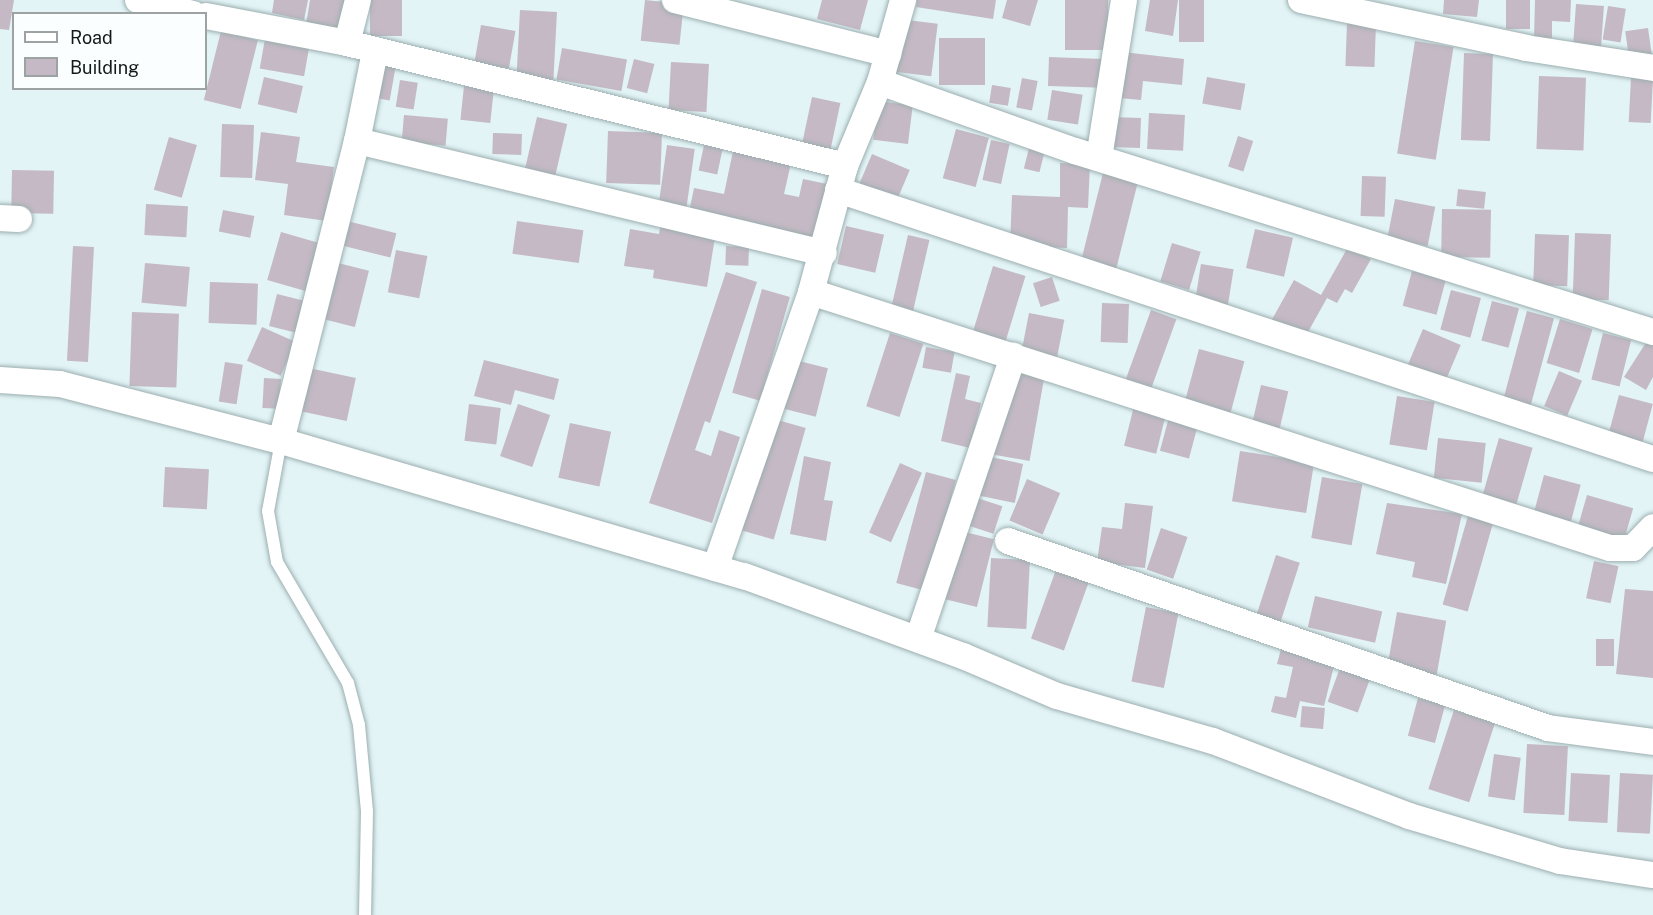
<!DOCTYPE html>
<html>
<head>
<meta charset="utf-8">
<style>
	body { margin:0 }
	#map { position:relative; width:1653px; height:915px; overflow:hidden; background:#e2f4f6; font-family:"Public Sans",sans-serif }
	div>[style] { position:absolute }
	.building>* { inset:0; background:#c4b9c4; transform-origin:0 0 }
	.roads { filter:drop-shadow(0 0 2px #9caeaf) drop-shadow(0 0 2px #9caeaf) }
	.lane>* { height:12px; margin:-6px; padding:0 6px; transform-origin:6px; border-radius:6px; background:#fff }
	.street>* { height:26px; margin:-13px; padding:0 13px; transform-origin:13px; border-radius:13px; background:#fff }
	span { translate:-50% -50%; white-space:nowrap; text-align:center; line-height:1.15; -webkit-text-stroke:6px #fafefe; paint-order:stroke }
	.legend { position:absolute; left:12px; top:12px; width:195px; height:78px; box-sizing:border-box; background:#fafefe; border:2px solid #9da2a2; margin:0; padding:8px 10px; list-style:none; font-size:18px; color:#121919 }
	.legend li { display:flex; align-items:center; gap:12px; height:30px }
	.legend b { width:30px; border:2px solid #9da2a2 }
</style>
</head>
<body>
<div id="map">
	<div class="building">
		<div style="clip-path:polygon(0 0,14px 0,9px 30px,0 29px)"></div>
		<div style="clip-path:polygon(274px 0,308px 0,304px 20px,272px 13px)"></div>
		<div style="clip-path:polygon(310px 0,346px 0,340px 31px,306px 25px)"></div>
		<div style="left:370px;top:0;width:32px;height:36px"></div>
		<div style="left:645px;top:0;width:39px;height:41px;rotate:6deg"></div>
		<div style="clip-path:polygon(822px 0,868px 0,860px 30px,817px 19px)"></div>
		<div style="clip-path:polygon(917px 0,996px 0,993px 19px,916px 7px)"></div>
		<div style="clip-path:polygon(1007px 0,1038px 0,1030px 26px,1002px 18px)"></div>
		<div style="left:1065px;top:0;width:43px;height:50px"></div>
		<div style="clip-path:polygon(1150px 0,1178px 0,1173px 36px,1145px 31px)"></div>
		<div style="left:1179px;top:0;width:25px;height:42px"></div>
		<div style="clip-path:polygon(1444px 0,1479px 0,1477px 17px,1443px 14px)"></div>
		<div style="left:1506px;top:0;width:24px;height:29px"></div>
		<div style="clip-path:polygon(1535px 0,1571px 0,1570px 22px,1552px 21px,1552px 38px,1534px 38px)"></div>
		<div style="left:1576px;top:4px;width:28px;height:42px;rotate:4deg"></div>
		<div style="left:1608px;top:6px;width:18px;height:34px;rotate:9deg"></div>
		<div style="left:520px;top:10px;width:37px;height:68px;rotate:3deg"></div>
		<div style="left:899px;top:19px;width:39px;height:53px;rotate:7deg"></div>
		<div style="left:1347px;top:22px;width:29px;height:44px;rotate:2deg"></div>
		<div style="left:481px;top:25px;width:35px;height:38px;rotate:10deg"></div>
		<div style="left:1648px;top:28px;width:28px;height:23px;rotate:82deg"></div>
		<div style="left:221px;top:31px;width:38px;height:71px;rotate:14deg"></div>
		<div style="left:266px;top:33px;width:45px;height:36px;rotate:10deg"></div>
		<div style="left:939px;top:38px;width:46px;height:47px"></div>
		<div style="left:1415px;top:41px;width:39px;height:114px;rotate:9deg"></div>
		<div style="left:562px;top:48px;width:66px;height:32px;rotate:10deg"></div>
		<div style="clip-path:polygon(1123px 52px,1184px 59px,1182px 85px,1143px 81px,1141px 100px,1119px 98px)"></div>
		<div style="left:1464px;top:53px;width:29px;height:87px;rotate:2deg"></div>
		<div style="left:1049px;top:57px;width:54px;height:29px;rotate:2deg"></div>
		<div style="left:634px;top:59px;width:21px;height:30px;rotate:14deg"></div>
		<div style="left:671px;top:62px;width:38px;height:48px;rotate:3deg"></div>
		<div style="left:379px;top:63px;width:17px;height:35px;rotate:10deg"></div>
		<div style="left:1539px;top:76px;width:47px;height:73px;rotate:2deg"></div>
		<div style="left:264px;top:77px;width:40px;height:28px;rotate:13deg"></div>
		<div style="left:1207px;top:77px;width:39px;height:27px;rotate:10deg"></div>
		<div style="left:1022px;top:78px;width:16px;height:30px;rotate:11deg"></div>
		<div style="left:1631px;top:78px;width:22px;height:44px;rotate:3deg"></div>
		<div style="left:400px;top:80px;width:18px;height:27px;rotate:9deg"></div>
		<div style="left:992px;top:85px;width:19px;height:18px;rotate:9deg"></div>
		<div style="left:464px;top:86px;width:30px;height:34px;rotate:6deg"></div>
		<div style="left:1052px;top:90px;width:31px;height:30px;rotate:9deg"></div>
		<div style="left:812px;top:97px;width:29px;height:50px;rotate:12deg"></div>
		<div style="left:878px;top:101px;width:35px;height:39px;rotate:7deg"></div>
		<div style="left:1149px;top:113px;width:36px;height:36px;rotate:3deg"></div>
		<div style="left:404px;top:115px;width:44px;height:27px;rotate:5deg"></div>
		<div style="left:537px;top:117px;width:31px;height:55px;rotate:13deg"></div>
		<div style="left:1112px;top:117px;width:29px;height:30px;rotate:2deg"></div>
		<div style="left:222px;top:124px;width:32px;height:53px;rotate:2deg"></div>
		<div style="left:956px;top:129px;width:34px;height:51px;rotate:15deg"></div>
		<div style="left:608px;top:131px;width:54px;height:52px;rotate:2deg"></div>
		<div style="clip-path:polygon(261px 132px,300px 137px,296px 162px,334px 167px,327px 221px,284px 215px,288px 184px,255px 180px)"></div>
		<div style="left:493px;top:133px;width:29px;height:21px;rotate:2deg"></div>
		<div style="left:1238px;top:136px;width:16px;height:32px;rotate:18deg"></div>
		<div style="left:169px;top:137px;width:29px;height:55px;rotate:16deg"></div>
		<div style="left:991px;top:140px;width:19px;height:41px;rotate:12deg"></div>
		<div style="left:667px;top:145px;width:28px;height:60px;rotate:8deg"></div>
		<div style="left:704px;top:145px;width:19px;height:26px;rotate:12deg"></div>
		<div style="left:1029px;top:148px;width:16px;height:21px;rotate:14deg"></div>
		<div style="clip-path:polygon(733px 151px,791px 163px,784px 194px,799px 197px,803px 179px,827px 184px,815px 242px,688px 217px,694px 188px,724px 194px)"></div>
		<div style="left:872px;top:154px;width:41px;height:35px;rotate:23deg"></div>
		<div style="clip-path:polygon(1060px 163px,1090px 164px,1088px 208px,1068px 207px,1067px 248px,1010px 246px,1012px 195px,1060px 197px)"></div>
		<div style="left:12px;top:170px;width:42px;height:43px;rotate:1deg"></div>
		<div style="left:1103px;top:173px;width:36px;height:92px;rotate:14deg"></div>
		<div style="left:1362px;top:176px;width:24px;height:40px;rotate:2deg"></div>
		<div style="left:1458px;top:189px;width:28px;height:17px;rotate:6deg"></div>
		<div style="left:1395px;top:199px;width:41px;height:40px;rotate:11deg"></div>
		<div style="left:146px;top:204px;width:42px;height:31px;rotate:3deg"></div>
		<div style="left:1442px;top:209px;width:49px;height:48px;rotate:1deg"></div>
		<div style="left:223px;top:210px;width:32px;height:22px;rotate:11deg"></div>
		<div style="left:343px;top:220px;width:55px;height:25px;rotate:14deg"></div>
		<div style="left:517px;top:221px;width:67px;height:33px;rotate:8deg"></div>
		<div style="clip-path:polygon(661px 223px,716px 231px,707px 287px,653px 278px,654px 270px,624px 266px,630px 229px,659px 234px)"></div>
		<div style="left:846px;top:226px;width:39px;height:39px;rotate:13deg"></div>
		<div style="left:1255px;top:229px;width:39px;height:40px;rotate:13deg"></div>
		<div style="left:281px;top:232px;width:45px;height:50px;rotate:16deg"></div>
		<div style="left:1575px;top:233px;width:36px;height:66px;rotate:2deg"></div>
		<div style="left:1535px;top:234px;width:34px;height:51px;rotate:2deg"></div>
		<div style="left:908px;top:235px;width:22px;height:73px;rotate:13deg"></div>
		<div style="left:1172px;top:243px;width:30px;height:40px;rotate:17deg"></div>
		<div style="left:73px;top:246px;width:21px;height:115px;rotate:3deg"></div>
		<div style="left:726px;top:246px;width:23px;height:19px;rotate:2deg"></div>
		<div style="clip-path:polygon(1348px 247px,1371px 259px,1352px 293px,1345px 289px,1337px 303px,1327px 298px,1303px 341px,1270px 323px,1294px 280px,1321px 295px)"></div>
		<div style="left:396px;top:250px;width:32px;height:43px;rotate:11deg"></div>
		<div style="left:334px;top:262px;width:36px;height:58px;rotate:14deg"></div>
		<div style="left:145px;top:263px;width:45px;height:40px;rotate:5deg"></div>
		<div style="left:1201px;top:264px;width:33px;height:39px;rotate:9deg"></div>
		<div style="left:993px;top:266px;width:34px;height:70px;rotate:17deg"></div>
		<div style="left:1412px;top:271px;width:35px;height:36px;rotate:15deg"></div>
		<div style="clip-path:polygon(726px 272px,757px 282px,710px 423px,705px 421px,695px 450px,711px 456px,719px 430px,740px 437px,712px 523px,649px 503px)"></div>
		<div style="left:1052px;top:277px;width:25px;height:20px;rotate:72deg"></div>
		<div style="left:210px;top:282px;width:48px;height:41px;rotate:2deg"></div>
		<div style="left:762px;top:289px;width:29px;height:108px;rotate:16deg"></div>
		<div style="left:1451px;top:290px;width:31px;height:41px;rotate:15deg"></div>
		<div style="left:277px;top:294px;width:32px;height:33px;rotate:14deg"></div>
		<div style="left:1492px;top:301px;width:28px;height:41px;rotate:15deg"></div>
		<div style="left:1102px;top:303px;width:27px;height:39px;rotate:2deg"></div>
		<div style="left:1151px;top:310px;width:27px;height:74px;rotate:20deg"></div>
		<div style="left:1527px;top:311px;width:28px;height:94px;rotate:15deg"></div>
		<div style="left:132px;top:312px;width:47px;height:74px;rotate:2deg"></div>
		<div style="left:1029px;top:313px;width:36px;height:39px;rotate:11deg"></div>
		<div style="left:1560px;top:319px;width:34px;height:46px;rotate:17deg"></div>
		<div style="left:262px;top:327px;width:37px;height:37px;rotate:24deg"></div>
		<div style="left:1423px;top:329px;width:41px;height:39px;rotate:23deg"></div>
		<div style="left:890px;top:333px;width:35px;height:77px;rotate:18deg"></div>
		<div style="left:1603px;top:333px;width:29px;height:48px;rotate:14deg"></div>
		<div style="clip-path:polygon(1647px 341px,1653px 345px,1653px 377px,1646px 390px,1624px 377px)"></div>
		<div style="left:926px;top:347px;width:29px;height:21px;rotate:10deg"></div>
		<div style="left:1199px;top:349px;width:47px;height:58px;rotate:15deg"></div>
		<div style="left:791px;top:359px;width:38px;height:50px;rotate:14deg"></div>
		<div style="clip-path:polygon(484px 360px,559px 379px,554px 400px,515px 390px,511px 405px,474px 396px)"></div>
		<div style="left:225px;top:362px;width:18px;height:40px;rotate:9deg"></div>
		<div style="left:304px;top:367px;width:53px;height:44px;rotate:12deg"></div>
		<div style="left:1009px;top:370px;width:36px;height:86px;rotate:10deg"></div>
		<div style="left:1559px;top:371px;width:25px;height:38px;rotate:23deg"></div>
		<div style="clip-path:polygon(956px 373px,970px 376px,965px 399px,981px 403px,970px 448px,941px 441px)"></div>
		<div style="left:264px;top:378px;width:17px;height:30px;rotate:3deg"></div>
		<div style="left:1261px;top:385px;width:28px;height:40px;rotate:13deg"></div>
		<div style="left:1619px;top:395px;width:35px;height:41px;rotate:15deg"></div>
		<div style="left:1397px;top:396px;width:38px;height:49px;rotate:9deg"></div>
		<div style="left:469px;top:404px;width:32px;height:37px;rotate:7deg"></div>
		<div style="left:518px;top:404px;width:34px;height:55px;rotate:19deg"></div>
		<div style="left:1134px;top:406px;width:33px;height:41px;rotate:14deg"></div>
		<div style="left:1169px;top:417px;width:30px;height:35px;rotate:15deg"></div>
		<div style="left:774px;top:419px;width:33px;height:116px;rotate:16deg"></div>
		<div style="left:570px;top:423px;width:42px;height:56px;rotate:12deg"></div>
		<div style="left:1438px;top:438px;width:48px;height:40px;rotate:6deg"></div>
		<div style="left:1499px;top:438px;width:35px;height:61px;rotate:16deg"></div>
		<div style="left:1240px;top:451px;width:75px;height:51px;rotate:9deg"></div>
		<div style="left:981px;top:455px;width:43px;height:40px;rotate:12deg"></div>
		<div style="clip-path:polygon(804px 456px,831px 462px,824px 500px,833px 501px,826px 541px,790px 534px)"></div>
		<div style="left:900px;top:463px;width:24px;height:76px;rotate:24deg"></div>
		<div style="left:165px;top:467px;width:44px;height:40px;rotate:3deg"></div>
		<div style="left:926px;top:472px;width:31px;height:115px;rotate:15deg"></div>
		<div style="left:1544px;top:475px;width:38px;height:42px;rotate:15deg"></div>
		<div style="left:1322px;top:477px;width:41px;height:62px;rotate:10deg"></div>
		<div style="left:1027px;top:479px;width:36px;height:45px;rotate:23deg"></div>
		<div style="left:1587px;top:495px;width:48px;height:37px;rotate:16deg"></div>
		<div style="left:971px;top:496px;width:33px;height:29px;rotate:18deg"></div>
		<div style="clip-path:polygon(1125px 503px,1153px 506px,1145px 568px,1097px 562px,1102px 527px,1122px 529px)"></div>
		<div style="clip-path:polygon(1387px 503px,1462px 514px,1446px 584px,1412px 577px,1415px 562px,1376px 554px)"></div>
		<div style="left:1468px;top:516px;width:26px;height:92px;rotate:16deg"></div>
		<div style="left:1161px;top:528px;width:28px;height:44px;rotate:19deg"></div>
		<div style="left:957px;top:530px;width:38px;height:70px;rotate:14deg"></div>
		<div style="left:1276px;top:555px;width:25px;height:65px;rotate:18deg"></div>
		<div style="left:991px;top:558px;width:39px;height:69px;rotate:3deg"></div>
		<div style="left:1594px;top:561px;width:25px;height:38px;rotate:12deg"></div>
		<div style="left:1057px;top:567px;width:35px;height:76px;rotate:20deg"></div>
		<div style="clip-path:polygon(1625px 589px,1653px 591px,1653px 678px,1616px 674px)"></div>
		<div style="left:1315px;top:596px;width:69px;height:32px;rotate:13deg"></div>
		<div style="left:1146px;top:607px;width:33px;height:76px;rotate:11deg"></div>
		<div style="left:1397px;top:612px;width:50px;height:55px;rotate:10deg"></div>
		<div style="left:1596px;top:639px;width:18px;height:27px"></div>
		<div style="clip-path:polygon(1281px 649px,1335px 662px,1324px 706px,1300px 701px,1296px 718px,1271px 712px,1275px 696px,1286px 698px,1293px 667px,1277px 664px)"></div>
		<div style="left:1341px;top:665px;width:32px;height:39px;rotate:20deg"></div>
		<div style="left:1418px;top:698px;width:28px;height:39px;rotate:15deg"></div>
		<div style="left:1302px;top:706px;width:23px;height:21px;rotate:5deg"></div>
		<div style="left:1454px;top:710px;width:43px;height:83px;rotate:18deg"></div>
		<div style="left:1527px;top:744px;width:41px;height:69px;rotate:3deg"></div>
		<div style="left:1494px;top:754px;width:27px;height:43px;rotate:8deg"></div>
		<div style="left:1571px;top:773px;width:39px;height:48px;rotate:3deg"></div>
		<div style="left:1620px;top:773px;width:33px;height:59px;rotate:3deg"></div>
	</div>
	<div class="roads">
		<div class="lane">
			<div style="left:281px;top:441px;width:71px;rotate:100.5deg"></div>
			<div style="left:268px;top:511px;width:52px;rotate:80deg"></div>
			<div style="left:277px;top:562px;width:140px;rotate:59.6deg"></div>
			<div style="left:348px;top:683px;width:43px;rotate:75.3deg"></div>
			<div style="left:359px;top:725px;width:86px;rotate:84.7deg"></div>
			<div style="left:367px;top:811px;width:104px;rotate:91.1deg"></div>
		</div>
		<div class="street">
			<div style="left:138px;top:0;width:57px;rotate:14.3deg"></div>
			<div style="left:675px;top:0;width:220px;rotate:14.2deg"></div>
			<div style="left:1301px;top:0;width:230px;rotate:12deg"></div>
			<div style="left:1526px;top:48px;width:129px;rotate:8.9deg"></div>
			<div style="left:206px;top:16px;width:144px;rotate:10.8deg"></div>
			<div style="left:347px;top:43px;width:513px;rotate:13.87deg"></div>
			<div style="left:347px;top:43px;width:44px;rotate:-75.7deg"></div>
			<div style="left:880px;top:82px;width:207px;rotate:19.5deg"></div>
			<div style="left:1075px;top:151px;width:606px;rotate:17.39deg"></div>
			<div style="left:357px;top:141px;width:91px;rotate:-78.6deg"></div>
			<div style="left:1099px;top:158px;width:160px;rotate:-81deg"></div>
			<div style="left:838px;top:190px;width:858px;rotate:18.27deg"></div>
			<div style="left:0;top:218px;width:19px;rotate:3deg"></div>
			<div style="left:811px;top:292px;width:839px;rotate:17.77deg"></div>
			<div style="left:1610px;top:548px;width:23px"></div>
			<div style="left:1633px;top:548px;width:29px;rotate:-46deg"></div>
			<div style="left:0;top:380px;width:60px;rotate:3.8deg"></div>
			<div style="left:60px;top:384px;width:228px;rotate:14.5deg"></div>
			<div style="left:281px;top:441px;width:482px;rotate:16.3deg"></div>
			<div style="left:744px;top:576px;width:233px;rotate:20.1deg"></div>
			<div style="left:963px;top:656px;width:102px;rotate:23.1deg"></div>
			<div style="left:1057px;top:696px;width:162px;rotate:16.1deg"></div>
			<div style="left:1213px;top:741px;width:210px;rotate:20.9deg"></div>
			<div style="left:1409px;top:816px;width:158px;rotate:16.6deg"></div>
			<div style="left:1560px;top:861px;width:94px;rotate:8.6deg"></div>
			<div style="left:281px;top:441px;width:309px;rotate:-75.8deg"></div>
			<div style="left:357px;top:141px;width:480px;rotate:13.5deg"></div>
			<div style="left:1008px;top:541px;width:571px;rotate:19.1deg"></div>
			<div style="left:1548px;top:728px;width:106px;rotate:7.6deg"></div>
			<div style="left:715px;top:568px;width:292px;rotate:-70.8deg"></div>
			<div style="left:811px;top:292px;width:131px;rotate:-74.9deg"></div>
			<div style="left:845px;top:166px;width:91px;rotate:-67.4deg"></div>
			<div style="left:880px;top:82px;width:85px;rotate:-74.3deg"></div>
			<div style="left:918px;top:639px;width:299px;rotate:-71.4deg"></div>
		</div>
	</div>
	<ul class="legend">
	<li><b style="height:8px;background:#fff"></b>Road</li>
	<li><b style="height:16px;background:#c4b9c4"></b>Building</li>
	</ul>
</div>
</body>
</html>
